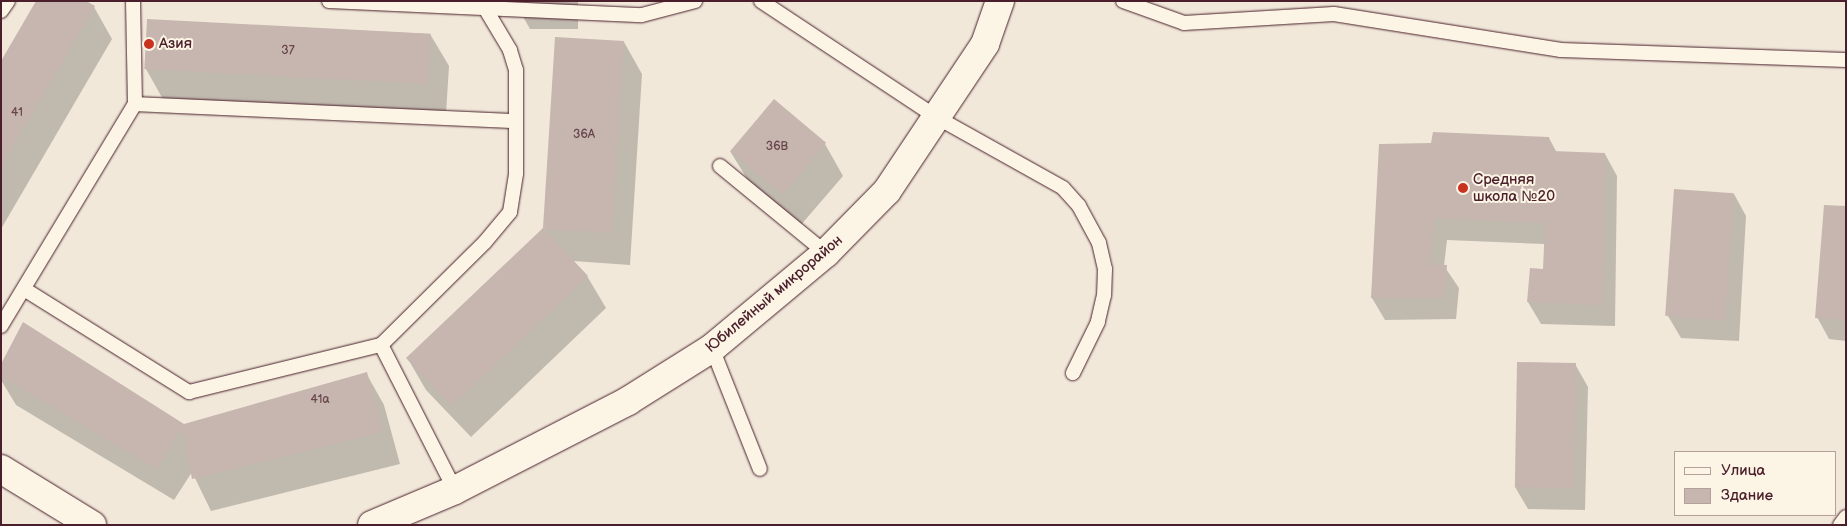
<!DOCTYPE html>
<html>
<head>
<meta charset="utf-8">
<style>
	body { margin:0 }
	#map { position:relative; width:1847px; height:526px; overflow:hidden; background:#f1e8da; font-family:"Balsamiq Sans",sans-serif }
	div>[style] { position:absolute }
	.shadow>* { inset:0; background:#0003 }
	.building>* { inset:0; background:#c7b6af; transform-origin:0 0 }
	.roads { filter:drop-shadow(0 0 1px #4a1f2b) drop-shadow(0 0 1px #4a1f2b) }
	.service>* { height:14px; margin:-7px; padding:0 7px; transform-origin:7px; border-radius:7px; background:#fcf5e5 }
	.tertiary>* { height:28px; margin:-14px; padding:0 14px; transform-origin:14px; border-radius:14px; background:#fcf5e5 }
	.dots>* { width:14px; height:14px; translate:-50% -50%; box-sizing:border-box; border:2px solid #fcf5e5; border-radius:50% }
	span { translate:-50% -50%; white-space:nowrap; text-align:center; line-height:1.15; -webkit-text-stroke:4px #fcf5e5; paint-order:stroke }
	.number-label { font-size:12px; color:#69454c }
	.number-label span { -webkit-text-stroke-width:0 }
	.poi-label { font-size:15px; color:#4a1f2b }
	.left { translate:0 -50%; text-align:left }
	.street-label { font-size:15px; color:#4a1f2b }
	.frame { position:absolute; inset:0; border:2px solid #4a1f2b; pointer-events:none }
	.legend { position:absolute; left:1674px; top:451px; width:162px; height:65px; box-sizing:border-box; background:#fcf5e5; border:1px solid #b59f9b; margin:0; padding:6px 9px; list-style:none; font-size:15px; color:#4a1f2b }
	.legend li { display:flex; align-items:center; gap:10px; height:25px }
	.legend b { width:25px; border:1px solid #b59f9b }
</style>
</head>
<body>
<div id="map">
	<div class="shadow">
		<div style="clip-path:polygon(514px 1px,578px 1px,578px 29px,530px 29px)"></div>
		<div style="clip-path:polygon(94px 7px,112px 39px,1px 229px,1px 63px)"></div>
		<div style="clip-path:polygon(148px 20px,430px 34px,449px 66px,446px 114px,164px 101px,146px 69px)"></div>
		<div style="clip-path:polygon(624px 42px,642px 74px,630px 265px,573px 261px,587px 276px,606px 308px,471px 437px,426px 390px,408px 359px,545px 229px)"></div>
		<div style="clip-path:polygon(1549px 138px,1557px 153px,1605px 154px,1617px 176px,1615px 326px,1541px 324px,1528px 302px,1544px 270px,1545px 244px,1447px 240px,1444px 266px,1459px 288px,1456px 319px,1385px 320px,1372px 298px,1432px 145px)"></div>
		<div style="clip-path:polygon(825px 144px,843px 176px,800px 226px,749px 182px,730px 151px)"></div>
		<div style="clip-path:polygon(1734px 194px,1746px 216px,1739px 341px,1681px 338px,1668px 316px)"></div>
		<div style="clip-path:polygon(1846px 207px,1846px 341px,1829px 339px,1817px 317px)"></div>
		<div style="clip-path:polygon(1575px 364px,1588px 387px,1585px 510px,1528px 509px,1515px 487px)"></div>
		<div style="clip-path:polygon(1px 366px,183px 425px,366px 373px,384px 405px,400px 464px,211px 511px,192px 472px,174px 500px,16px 405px,1px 380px)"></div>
	</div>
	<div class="building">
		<div style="clip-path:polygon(36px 1px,86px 1px,95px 6px,1px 166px,1px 61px)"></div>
		<div style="left:147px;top:19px;width:284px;height:50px;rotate:3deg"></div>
		<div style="clip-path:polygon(555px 37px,624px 41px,612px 233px,544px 229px,588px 276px,452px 406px,406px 358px,543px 228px)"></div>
		<div style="left:774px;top:99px;width:68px;height:68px;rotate:40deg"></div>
		<div style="clip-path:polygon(1433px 132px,1549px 137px,1552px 151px,1605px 153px,1603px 305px,1527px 302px,1530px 268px,1543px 269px,1545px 223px,1435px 218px,1430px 265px,1447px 265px,1444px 298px,1371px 298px,1379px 144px,1431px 143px)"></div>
		<div style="left:1674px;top:189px;width:60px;height:127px;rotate:4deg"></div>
		<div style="clip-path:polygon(1824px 205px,1846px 206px,1846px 320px,1815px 318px)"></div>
		<div style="clip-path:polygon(23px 322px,184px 424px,367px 372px,383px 432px,192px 479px,182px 427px,156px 469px,1px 376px,1px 364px)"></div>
		<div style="left:1517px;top:362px;width:59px;height:125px;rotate:1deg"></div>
	</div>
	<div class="roads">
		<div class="service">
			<div style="left:329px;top:1px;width:313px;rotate:2.6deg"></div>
			<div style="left:642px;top:15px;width:55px;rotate:-14.8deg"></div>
			<div style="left:761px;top:1px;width:212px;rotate:33.5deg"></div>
			<div style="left:938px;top:118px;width:143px;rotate:29.2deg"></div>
			<div style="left:1063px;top:188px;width:24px;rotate:48deg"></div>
			<div style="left:1079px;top:206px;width:42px;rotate:61.6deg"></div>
			<div style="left:1099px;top:243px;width:27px;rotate:77deg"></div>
			<div style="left:1105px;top:269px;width:26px;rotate:92deg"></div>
			<div style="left:1104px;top:295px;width:28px;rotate:103deg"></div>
			<div style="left:1098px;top:322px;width:57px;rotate:116.1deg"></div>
			<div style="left:1123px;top:1px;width:65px;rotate:19.8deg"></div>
			<div style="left:1184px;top:23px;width:150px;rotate:-3.4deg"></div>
			<div style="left:1334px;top:14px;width:230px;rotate:9deg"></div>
			<div style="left:1561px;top:50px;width:285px;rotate:2deg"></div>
			<div style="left:1px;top:11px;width:12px;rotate:-55deg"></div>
			<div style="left:135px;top:104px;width:381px;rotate:2.6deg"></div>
			<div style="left:720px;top:166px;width:137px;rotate:39.4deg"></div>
			<div style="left:24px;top:289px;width:195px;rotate:32deg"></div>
			<div style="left:189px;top:392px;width:198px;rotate:-13.8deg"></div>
			<div style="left:1px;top:326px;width:259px;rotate:-58.9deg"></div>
			<div style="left:135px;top:104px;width:103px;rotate:-91.1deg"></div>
			<div style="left:712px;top:348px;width:130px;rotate:68.4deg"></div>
			<div style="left:455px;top:490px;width:163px;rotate:-117deg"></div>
			<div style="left:381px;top:345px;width:146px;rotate:-44.7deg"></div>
			<div style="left:485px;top:242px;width:39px;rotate:-50deg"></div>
			<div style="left:510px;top:212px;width:39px;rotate:-81deg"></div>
			<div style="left:516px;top:173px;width:103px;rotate:-90deg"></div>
			<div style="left:516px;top:70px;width:21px;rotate:-107deg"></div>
			<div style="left:510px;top:50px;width:49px;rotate:-120.8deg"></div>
			<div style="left:485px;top:8px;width:7px;rotate:-90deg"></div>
			<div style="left:1840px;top:525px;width:10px;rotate:-53deg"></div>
		</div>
		<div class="tertiary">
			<div style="left:1px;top:469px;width:107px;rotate:31.6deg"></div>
			<div style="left:372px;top:525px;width:90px;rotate:-22.9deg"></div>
			<div style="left:455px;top:490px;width:195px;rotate:-27.2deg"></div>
			<div style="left:628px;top:401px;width:99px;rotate:-32.2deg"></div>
			<div style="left:712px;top:348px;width:148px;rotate:-39.8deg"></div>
			<div style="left:826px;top:253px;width:87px;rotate:-45.5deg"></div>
			<div style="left:887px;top:191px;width:177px;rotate:-56.3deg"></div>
			<div style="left:985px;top:44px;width:46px;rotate:-70.8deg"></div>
		</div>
	</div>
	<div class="dots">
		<div style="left:149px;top:44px;background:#c8321e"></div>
		<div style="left:1463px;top:188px;background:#c8321e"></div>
	</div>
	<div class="number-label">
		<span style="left:288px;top:51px">37</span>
		<span style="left:17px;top:113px">41</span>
		<span style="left:584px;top:135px">36А</span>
		<span style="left:777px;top:147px">36В</span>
		<span style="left:320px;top:400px">41а</span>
	</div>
	<div class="poi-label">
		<span class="left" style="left:159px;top:44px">Азия</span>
		<span class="left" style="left:1473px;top:188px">Средняя<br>школа №20</span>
	</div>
	<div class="street-label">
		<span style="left:774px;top:294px;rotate:-40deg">Юбилейный микрорайон</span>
	</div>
	<div class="frame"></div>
	<ul class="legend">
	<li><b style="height:6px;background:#fcf5e5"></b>Улица</li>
	<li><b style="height:14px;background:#c7b6af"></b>Здание</li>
	</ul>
</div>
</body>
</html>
